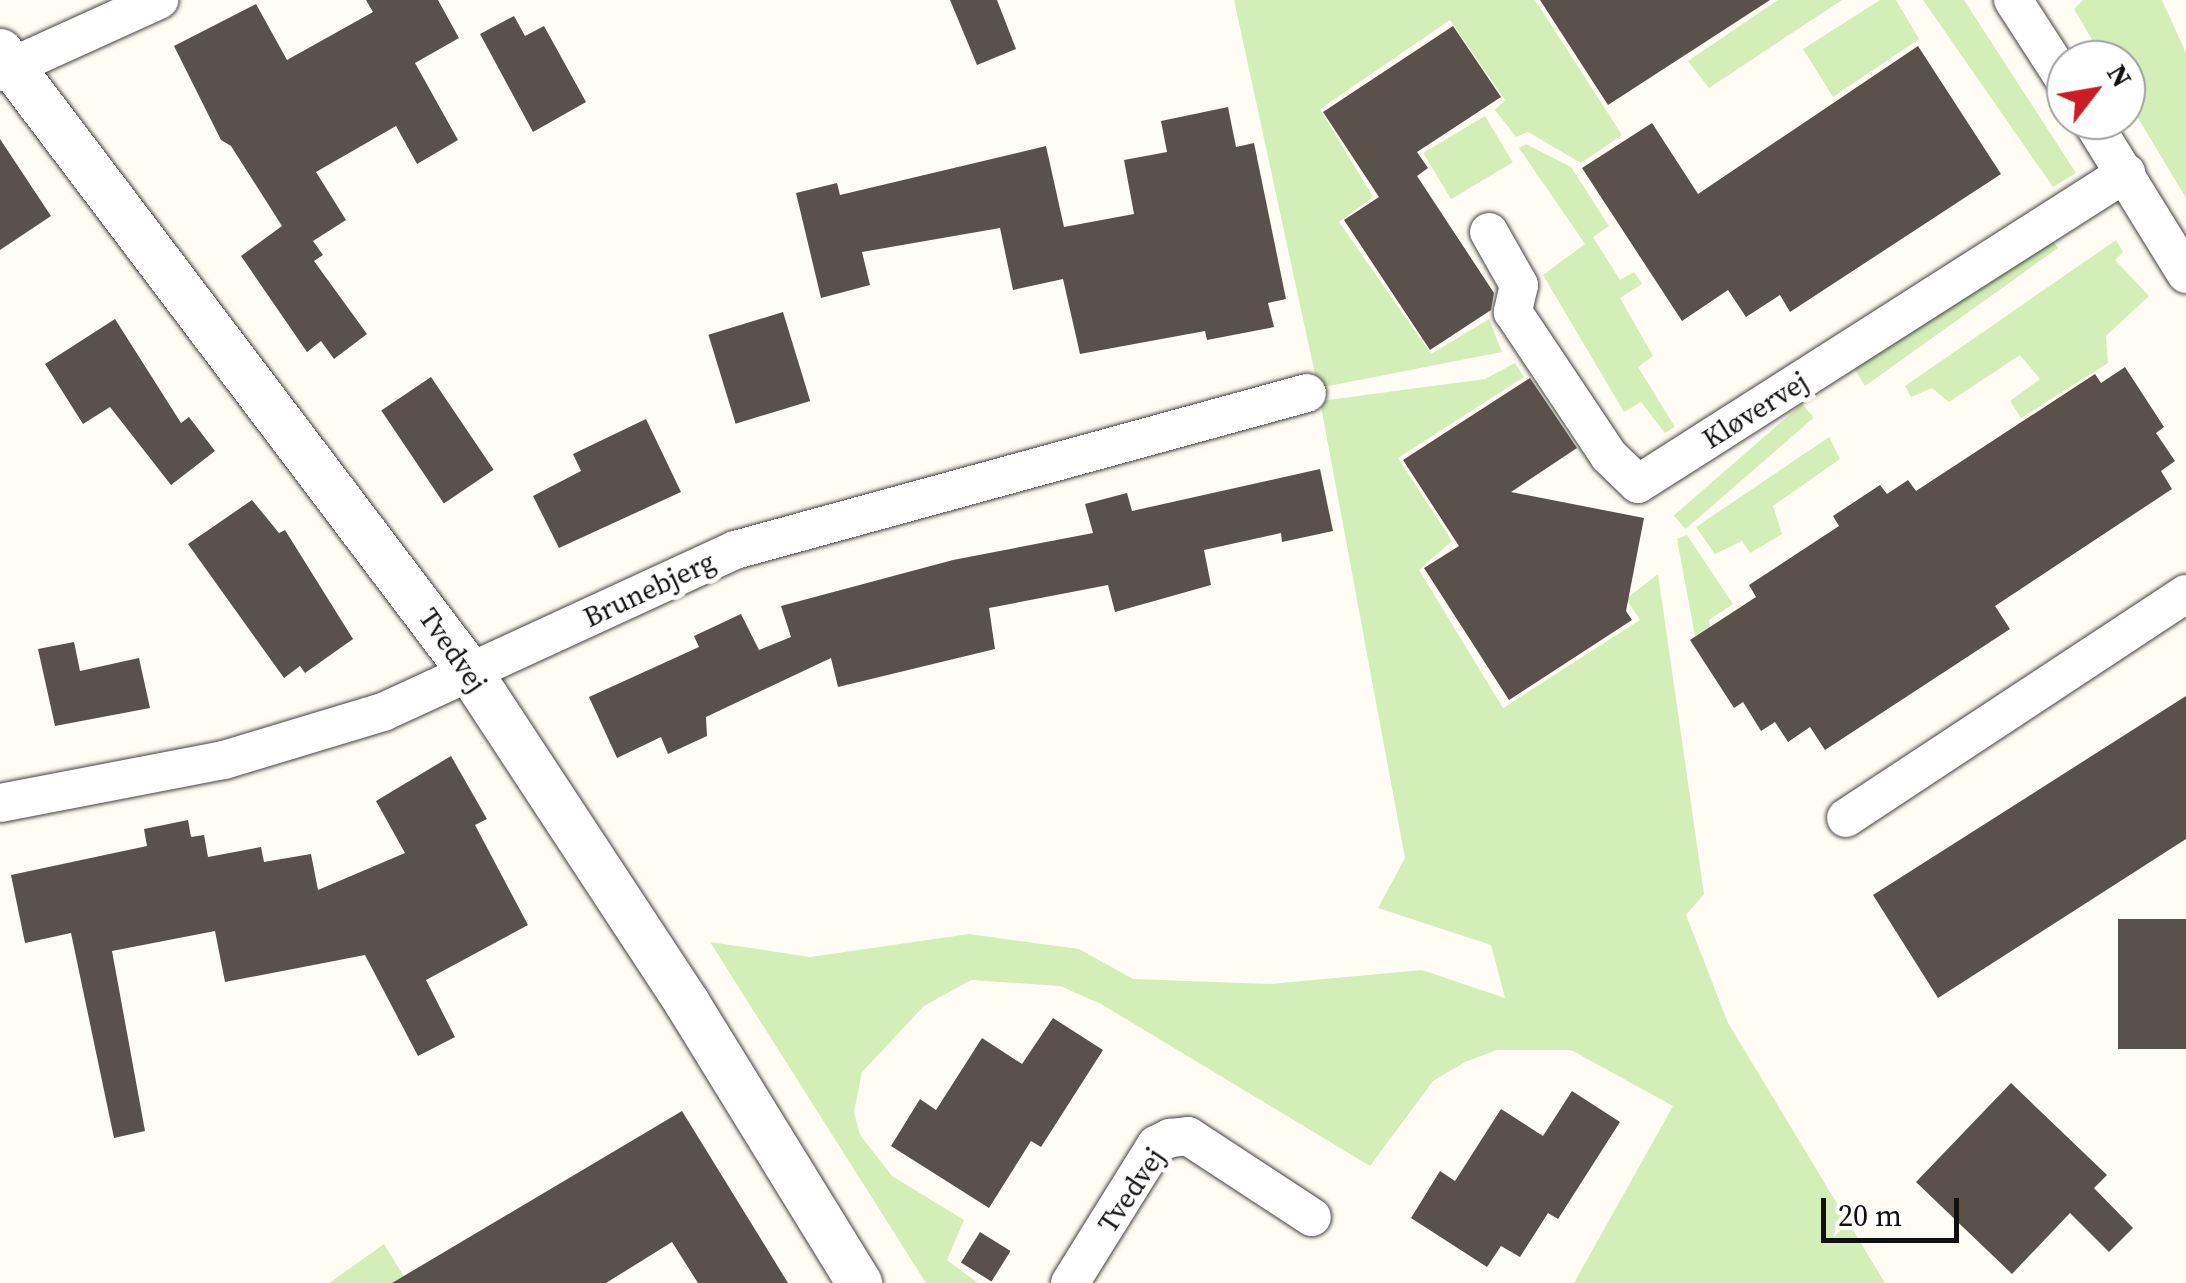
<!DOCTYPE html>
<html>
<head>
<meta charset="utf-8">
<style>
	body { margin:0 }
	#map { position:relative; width:2186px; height:1283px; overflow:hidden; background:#fffdf3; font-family:"Source Serif 4",serif }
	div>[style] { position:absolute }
	.green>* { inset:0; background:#d4eeb8; transform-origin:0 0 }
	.building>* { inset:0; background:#5a514b; transform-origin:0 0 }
	.roads { filter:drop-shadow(0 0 2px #434343) drop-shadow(0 0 2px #434343) }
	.minor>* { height:38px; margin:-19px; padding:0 19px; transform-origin:19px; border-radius:19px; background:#fff }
	.tertiary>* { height:45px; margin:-22.5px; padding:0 22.5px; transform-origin:22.5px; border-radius:22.5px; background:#fff }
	span { translate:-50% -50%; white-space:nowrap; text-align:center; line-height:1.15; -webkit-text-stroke:10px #fff; paint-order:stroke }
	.street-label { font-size:28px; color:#101010 }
	.north { position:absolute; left:2046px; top:40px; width:100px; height:100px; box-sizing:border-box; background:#fff; border:2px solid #9f9f9f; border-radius:50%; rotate:59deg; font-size:28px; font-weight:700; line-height:40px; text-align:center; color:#101010 }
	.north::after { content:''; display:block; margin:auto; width:35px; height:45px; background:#cd1b23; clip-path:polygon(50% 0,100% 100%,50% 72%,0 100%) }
	.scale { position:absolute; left:1821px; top:1198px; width:138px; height:45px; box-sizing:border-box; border:5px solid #101010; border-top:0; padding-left:12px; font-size:30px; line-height:35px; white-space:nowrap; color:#101010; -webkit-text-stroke:8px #fff; paint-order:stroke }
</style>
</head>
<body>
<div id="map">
	<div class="green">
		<div style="clip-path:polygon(1234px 0,1535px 0,1622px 135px,1581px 163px,1528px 132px,1516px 137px,1495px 110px,1505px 100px,1450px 20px,1320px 109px,1373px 197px,1339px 222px,1431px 354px,1489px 319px,1502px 352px,1318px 388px)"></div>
		<div style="clip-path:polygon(1778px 0,1842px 0,1709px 88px,1688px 61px)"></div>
		<div style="clip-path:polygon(1880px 0,1896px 0,1919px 39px,1833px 97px,1803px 49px)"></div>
		<div style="clip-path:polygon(1923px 0,1964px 0,2076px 173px,2053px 187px)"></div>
		<div style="clip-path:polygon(2083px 0,2162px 0,2186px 53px,2186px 198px,2126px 98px,2126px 60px,2104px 60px,2074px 9px)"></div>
		<div style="left:1485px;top:116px;width:54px;height:72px;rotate:59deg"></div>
		<div style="clip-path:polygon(1526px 144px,1571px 167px,1609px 226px,1593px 237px,1620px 280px,1634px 272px,1642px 284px,1620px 298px,1653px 356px,1638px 367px,1675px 427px,1665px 433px,1641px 402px,1624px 412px,1543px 275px,1585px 244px,1519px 148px)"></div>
		<div style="clip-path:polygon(2052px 240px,2058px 248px,1865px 386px,1854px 368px)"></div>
		<div style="clip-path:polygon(2116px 240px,2123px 252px,2115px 260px,2149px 296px,2106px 336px,2108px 363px,2021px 418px,2010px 401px,2040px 379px,2020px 355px,1949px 402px,1932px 388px,1911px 397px,1905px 386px)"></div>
		<div style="clip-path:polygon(1515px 363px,1524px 377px,1398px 458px,1452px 541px,1419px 570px,1503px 708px,1640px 620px,1626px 599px,1658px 574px,1704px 894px,1686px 915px,1728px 1023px,1885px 1283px,1574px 1283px,1673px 1106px,1571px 1050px,1497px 1050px,1465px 1062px,1433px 1081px,1370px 1166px,1101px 1004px,1060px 986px,971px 980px,924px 1006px,862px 1072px,854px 1112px,860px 1135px,892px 1176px,964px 1220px,947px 1260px,978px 1283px,926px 1283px,710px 942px,810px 957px,969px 934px,1079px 949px,1133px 979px,1270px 984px,1422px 970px,1505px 998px,1491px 945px,1378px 908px,1405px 858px,1320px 401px,1485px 379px)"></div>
		<div style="left:1802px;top:404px;width:18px;height:170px;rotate:49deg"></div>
		<div style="clip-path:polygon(1829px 437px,1840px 459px,1773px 506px,1782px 534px,1750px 553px,1742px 541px,1715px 554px,1696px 527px)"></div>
		<div style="clip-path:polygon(1687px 535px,1733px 604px,1709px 620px,1711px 631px,1696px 641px,1677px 539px)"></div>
		<div style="clip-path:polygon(384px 1244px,408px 1283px,329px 1283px)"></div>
	</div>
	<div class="building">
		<div style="clip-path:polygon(366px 0,438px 0,459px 38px,415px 63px,458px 140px,417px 164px,396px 126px,316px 172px,346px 220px,313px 241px,323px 255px,314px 261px,367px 334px,334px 359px,321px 341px,307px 352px,241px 256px,282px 226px,231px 146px,221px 140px,174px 46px,256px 4px,287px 60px,373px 12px)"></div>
		<div style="clip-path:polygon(950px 0,997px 0,1016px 49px,977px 65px)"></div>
		<div style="clip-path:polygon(1540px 0,1770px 0,1608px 105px)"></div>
		<div style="clip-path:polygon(514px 16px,525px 36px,544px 26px,586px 102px,533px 132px,480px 34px)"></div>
		<div style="clip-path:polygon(1453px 26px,1501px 97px,1417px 152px,1428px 168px,1417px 176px,1494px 293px,1491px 310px,1430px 350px,1344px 220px,1379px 197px,1323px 112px)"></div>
		<div style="clip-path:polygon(1918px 46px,2001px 174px,1790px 312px,1780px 295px,1746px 317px,1728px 290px,1682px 321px,1582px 168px,1652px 123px,1698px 194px)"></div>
		<div style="clip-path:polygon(1228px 107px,1236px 147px,1254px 143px,1286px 299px,1268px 303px,1274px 327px,1207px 340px,1205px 331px,1080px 354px,1063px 279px,1013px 290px,1000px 228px,862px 252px,870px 285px,821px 298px,796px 193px,837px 183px,840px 195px,1046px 146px,1064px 227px,1134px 214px,1124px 160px,1167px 152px,1161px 121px)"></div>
		<div style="clip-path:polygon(0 139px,51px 216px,0 250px)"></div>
		<div style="left:783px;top:312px;width:93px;height:78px;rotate:73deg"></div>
		<div style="clip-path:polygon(115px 319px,181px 423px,189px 417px,215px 451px,171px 485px,110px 407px,83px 424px,45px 364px)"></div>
		<div style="clip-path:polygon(2125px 367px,2164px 427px,2156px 433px,2175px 461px,2161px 471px,2172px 489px,1995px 606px,2010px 629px,1825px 750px,1810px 727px,1788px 742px,1775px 722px,1761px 731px,1743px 702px,1734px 708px,1690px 640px,1756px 597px,1749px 585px,1839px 526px,1833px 516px,1880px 485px,1887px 494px,1908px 480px,1916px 491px,2095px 374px,2101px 383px)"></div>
		<div style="left:431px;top:377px;width:112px;height:60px;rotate:56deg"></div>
		<div style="clip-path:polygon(1530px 378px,1577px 448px,1511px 492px,1644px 518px,1626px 611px,1632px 620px,1509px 700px,1424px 568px,1459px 546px,1403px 460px)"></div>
		<div style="clip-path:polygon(646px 419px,681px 492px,559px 548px,533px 496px,581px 471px,573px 454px)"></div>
		<div style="clip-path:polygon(1320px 469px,1333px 531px,1282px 542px,1281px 533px,1204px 550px,1211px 585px,1115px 612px,1108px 585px,989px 608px,995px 649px,838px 687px,831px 658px,706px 717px,707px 736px,668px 754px,661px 737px,617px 758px,589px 697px,699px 647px,694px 636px,741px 614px,759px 650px,791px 637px,781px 606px,953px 560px,1093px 533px,1085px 504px,1127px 493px,1132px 511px)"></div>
		<div style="clip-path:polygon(252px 500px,279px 533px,285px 530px,353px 639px,305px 673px,300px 666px,284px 678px,188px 544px)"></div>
		<div style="clip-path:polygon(74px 642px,80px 671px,139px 658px,150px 708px,55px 726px,38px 649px)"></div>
		<div style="clip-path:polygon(2186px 696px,2186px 839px,1938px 998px,1873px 895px)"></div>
		<div style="clip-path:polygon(451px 756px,487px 819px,475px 825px,528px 925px,426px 980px,455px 1037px,418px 1056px,365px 955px,225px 982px,215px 931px,112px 951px,145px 1131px,114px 1138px,71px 933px,25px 943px,11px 875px,147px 846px,144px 829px,188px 820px,191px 837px,204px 835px,208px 857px,261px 847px,264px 862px,311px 854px,318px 890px,405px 853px,376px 801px)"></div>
		<div style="left:2186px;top:919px;width:130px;height:68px;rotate:90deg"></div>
		<div style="clip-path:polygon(1053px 1018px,1103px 1050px,1041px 1147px,1031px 1141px,989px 1208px,891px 1146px,920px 1099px,936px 1110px,982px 1038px,1022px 1064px)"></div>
		<div style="clip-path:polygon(2011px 1083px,2107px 1175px,2094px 1188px,2133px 1228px,2109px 1252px,2070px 1213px,2012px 1274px,1916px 1182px)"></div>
		<div style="clip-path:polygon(1572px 1091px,1620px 1122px,1558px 1219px,1548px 1213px,1520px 1257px,1501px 1246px,1487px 1267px,1411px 1218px,1440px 1171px,1455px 1181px,1501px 1109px,1543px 1136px)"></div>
		<div style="clip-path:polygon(682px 1111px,788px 1283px,698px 1283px,672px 1242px,606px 1283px,392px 1283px)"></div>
		<div style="left:980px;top:1232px;width:36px;height:36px;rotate:32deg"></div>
	</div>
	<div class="roads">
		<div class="minor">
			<div style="left:2013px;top:0;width:98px;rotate:57.1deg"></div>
			<div style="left:0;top:72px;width:175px;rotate:-24.4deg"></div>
			<div style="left:2091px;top:120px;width:181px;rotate:58.3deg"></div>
			<div style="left:1489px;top:232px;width:61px;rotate:60.5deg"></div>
			<div style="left:1519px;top:285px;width:28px;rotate:103deg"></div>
			<div style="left:1513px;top:312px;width:173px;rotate:56.3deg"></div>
			<div style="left:1609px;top:456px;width:40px;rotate:44deg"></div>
			<div style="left:1638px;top:484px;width:579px;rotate:-32.51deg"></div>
			<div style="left:0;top:803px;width:228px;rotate:-10.9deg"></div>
			<div style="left:224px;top:760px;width:166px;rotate:-16.8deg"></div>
			<div style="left:383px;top:712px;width:387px;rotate:-24.7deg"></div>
			<div style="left:735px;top:550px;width:593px;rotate:-15.35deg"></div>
			<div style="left:1846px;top:818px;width:407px;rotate:-33.4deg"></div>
			<div style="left:1070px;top:1283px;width:163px;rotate:-58.1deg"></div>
			<div style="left:1156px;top:1145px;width:16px;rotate:-27deg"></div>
			<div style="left:1170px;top:1138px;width:18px;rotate:-6deg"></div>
			<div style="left:1188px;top:1136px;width:148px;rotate:33.2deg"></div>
		</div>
		<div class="tertiary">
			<div style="left:0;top:51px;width:777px;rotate:52.89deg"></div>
			<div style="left:469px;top:671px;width:397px;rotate:56.7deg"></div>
			<div style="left:687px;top:1003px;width:329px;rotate:58.4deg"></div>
		</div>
	</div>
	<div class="street-label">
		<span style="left:1755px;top:410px;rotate:-32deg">Kløvervej</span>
		<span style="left:649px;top:589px;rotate:-25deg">Brunebjerg</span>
		<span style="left:453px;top:650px;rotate:55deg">Tvedvej</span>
		<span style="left:1131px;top:1190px;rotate:-56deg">Tvedvej</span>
	</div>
	<div class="north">N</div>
	<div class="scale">20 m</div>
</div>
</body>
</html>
